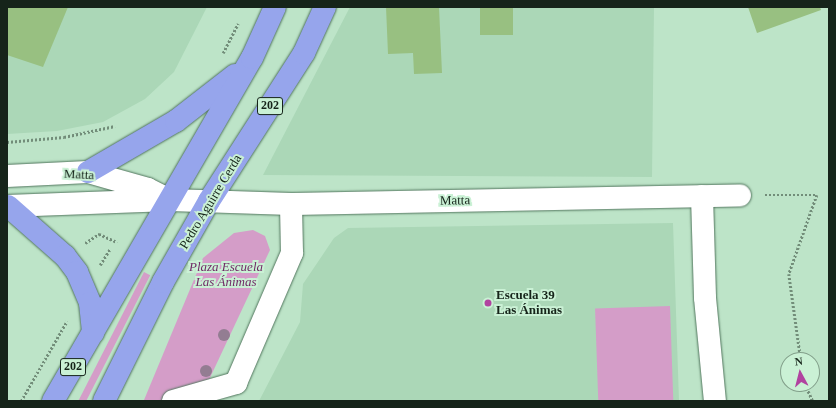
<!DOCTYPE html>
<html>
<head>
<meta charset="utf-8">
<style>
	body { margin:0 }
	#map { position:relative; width:836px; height:408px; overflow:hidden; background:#bde4c8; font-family:Georgia,serif }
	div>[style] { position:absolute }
	.built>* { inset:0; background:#abd7b7 }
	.green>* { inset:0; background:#d49dc8; transform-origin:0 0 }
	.building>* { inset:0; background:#98c081; transform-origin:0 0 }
	.path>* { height:2.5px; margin-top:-1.25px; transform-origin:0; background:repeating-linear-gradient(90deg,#728d79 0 2px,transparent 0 4px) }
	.roads { filter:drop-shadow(0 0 1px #52765e) drop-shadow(0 0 1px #52765e) }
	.minor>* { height:22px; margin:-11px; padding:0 11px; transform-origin:11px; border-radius:11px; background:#fff }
	.highway>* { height:22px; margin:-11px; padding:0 11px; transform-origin:11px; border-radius:11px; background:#96a5ec }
	.trees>* { width:12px; height:12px; margin:-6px; border-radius:50%; background:#937d92 }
	.dots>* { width:11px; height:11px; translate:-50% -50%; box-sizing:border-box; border:2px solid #caf1d5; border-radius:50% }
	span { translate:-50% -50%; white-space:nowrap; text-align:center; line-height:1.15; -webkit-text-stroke:4px #caf1d5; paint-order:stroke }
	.shield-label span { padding:1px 3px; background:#caf1d5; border:1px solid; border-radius:3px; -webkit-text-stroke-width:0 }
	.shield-label { font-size:12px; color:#16241a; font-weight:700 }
	.street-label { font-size:13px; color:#16241a }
	.park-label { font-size:13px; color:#702965; font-style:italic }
	.poi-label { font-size:13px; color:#16241a; font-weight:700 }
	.left { translate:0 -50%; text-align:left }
	.frame { position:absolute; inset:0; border:8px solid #16241a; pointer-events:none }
	.north { position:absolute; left:780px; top:352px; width:40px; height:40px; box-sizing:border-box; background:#caf1d5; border:1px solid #829f8a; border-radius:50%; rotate:353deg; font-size:11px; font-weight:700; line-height:16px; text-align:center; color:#16241a }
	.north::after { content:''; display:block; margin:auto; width:14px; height:18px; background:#b143a0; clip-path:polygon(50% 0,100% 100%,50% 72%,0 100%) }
</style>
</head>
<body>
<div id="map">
	<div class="built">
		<div style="clip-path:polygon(7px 7px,207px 7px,174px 72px,145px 99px,103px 122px,57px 131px,7px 134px)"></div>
		<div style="clip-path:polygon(350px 7px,654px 7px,652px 177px,263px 175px)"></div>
		<div style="clip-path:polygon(673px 223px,679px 401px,259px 401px,300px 322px,303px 284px,334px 238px,348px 228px)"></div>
	</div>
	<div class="green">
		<div style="clip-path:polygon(253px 230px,265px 236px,270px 250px,208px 382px,160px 401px,144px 400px,203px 258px,234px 233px)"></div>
		<div style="left:144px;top:272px;width:7px;height:147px;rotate:27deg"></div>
		<div style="left:670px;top:306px;width:95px;height:75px;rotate:88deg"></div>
	</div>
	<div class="building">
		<div style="clip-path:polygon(7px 7px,68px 7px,43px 67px,7px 55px)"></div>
		<div style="clip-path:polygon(386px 7px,439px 7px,442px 73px,414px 74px,413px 53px,388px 54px)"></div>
		<div style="left:480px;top:7px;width:33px;height:28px"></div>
		<div style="clip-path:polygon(748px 7px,820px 7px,821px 10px,757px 33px)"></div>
	</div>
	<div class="path">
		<div style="left:223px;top:53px;width:33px;rotate:-63deg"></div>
		<div style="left:7px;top:142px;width:57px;rotate:-5deg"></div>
		<div style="left:64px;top:137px;width:52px;rotate:-12.2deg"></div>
		<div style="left:765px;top:195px;width:52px"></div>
		<div style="left:817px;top:195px;width:84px;rotate:109.5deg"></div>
		<div style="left:789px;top:274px;width:87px;rotate:82.1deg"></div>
		<div style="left:85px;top:243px;width:17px;rotate:-33deg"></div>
		<div style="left:99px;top:234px;width:20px;rotate:24deg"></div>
		<div style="left:100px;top:265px;width:19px;rotate:-58deg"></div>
		<div style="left:805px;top:384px;width:19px;rotate:65deg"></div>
		<div style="left:21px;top:401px;width:92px;rotate:-60.1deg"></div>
	</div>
	<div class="roads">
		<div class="minor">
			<div style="left:7px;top:176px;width:81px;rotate:-2.8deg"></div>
			<div style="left:88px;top:172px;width:62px;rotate:15.8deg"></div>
			<div style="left:148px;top:189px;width:25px;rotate:27deg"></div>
			<div style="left:702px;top:196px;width:102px;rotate:88.3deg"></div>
			<div style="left:705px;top:298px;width:103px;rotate:84.5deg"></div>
			<div style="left:7px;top:206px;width:163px;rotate:-2.1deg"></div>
			<div style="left:170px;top:200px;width:121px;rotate:1.9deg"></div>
			<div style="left:291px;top:204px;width:449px;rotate:-1.1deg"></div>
			<div style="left:173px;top:401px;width:66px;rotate:-15.9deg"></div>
			<div style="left:236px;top:383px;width:142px;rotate:-66.7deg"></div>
			<div style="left:292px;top:253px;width:49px;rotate:-91.2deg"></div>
		</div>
		<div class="highway">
			<div style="left:88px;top:172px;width:102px;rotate:-30.1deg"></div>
			<div style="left:176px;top:121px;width:75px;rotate:-37.9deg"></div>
			<div style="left:8px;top:206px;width:76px;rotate:41.3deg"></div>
			<div style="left:65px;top:256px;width:20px;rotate:53deg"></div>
			<div style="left:77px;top:272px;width:34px;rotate:67deg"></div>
			<div style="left:90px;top:303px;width:30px;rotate:84deg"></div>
			<div style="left:53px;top:401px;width:397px;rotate:-59.9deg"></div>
			<div style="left:252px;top:58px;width:56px;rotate:-65.7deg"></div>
			<div style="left:104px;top:401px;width:133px;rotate:-63.6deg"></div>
			<div style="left:163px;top:282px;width:93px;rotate:-60.4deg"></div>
			<div style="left:209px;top:201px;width:176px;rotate:-57.3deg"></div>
			<div style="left:304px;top:53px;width:51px;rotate:-65.5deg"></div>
		</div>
	</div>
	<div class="trees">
		<div style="left:224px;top:335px"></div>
		<div style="left:206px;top:371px"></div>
	</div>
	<div class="dots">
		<div style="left:488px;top:303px;background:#b143a0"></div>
	</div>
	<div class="shield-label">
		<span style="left:270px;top:106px">202</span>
		<span style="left:73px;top:367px">202</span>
	</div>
	<div class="street-label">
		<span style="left:79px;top:175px;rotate:3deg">Matta</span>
		<span style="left:455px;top:201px;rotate:-1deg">Matta</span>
		<span style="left:211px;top:202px;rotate:-59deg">Pedro Aguirre Cerda</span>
	</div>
	<div class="park-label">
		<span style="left:226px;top:275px">Plaza Escuela<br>Las Ánimas</span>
	</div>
	<div class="poi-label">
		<span class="left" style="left:496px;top:303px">Escuela 39<br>Las Ánimas</span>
	</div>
	<div class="frame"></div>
	<div class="north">N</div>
</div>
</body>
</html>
